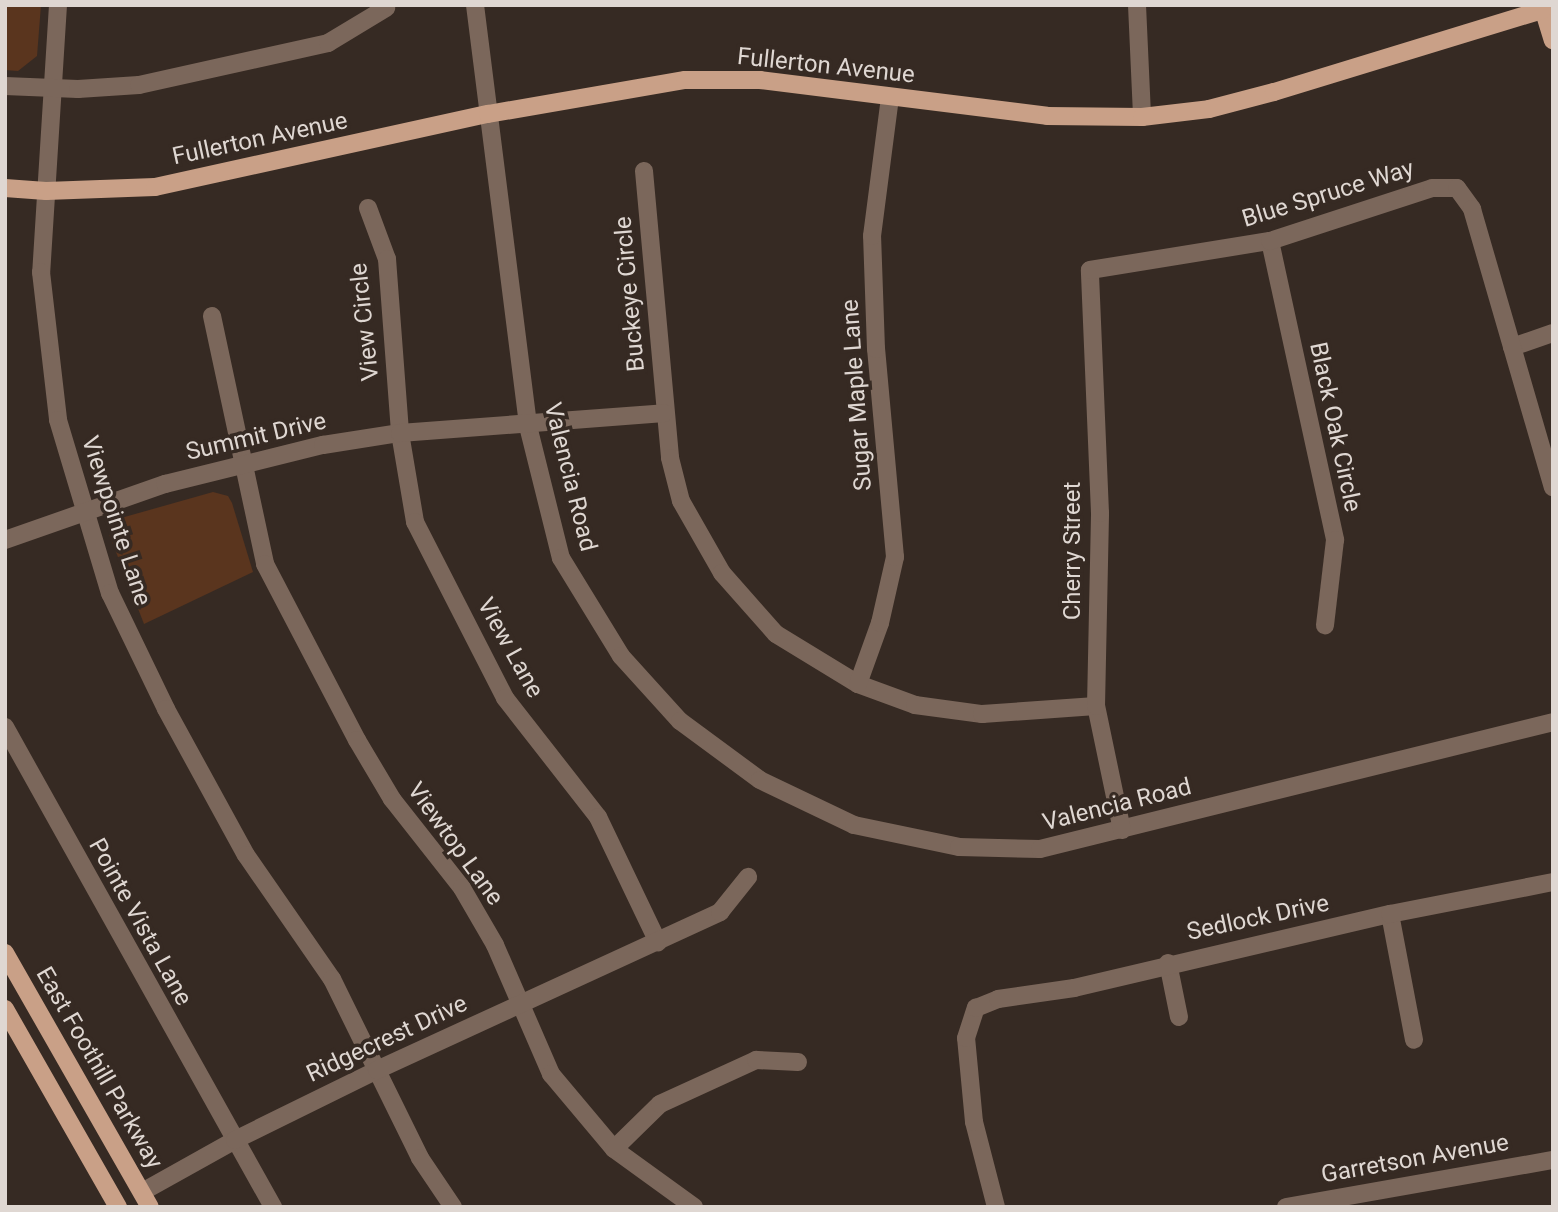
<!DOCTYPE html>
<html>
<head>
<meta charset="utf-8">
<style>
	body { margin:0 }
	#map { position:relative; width:1558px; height:1212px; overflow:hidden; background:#362a23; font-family:Roboto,sans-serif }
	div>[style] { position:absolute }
	.green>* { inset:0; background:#5a351e }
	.minor>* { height:18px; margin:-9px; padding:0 9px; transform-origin:9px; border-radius:9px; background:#7b675b }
	.major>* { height:18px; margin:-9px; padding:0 9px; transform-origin:9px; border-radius:9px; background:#c9a087 }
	span { translate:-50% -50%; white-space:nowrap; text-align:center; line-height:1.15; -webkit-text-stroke:7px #362a23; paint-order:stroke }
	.street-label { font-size:24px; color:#dfd7d2 }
	.frame { position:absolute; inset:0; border:7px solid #dfd7d2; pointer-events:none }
</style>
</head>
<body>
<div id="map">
	<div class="green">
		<div style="clip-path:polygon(5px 5px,41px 5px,37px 56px,18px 71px,5px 70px)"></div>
		<div style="clip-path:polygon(213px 492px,228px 496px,232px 503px,253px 572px,144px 624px,109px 534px,112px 525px,121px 518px)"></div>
	</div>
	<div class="minor">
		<div style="left:58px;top:5px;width:268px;rotate:93.6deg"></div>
		<div style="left:41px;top:272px;width:149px;rotate:83.4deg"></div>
		<div style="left:58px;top:420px;width:181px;rotate:73.3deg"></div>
		<div style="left:110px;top:593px;width:129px;rotate:64.2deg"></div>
		<div style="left:166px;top:709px;width:166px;rotate:61.3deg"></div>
		<div style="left:246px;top:855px;width:151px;rotate:55.3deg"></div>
		<div style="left:332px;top:979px;width:199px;rotate:63.8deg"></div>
		<div style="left:420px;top:1158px;width:59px;rotate:56deg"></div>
		<div style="left:475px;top:5px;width:424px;rotate:82.8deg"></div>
		<div style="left:528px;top:426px;width:136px;rotate:76deg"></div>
		<div style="left:561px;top:558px;width:115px;rotate:58.5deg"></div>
		<div style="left:621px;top:656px;width:88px;rotate:47.8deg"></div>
		<div style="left:680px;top:721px;width:99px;rotate:36.4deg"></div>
		<div style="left:760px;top:780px;width:104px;rotate:25.6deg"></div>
		<div style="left:854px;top:825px;width:107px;rotate:11.8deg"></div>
		<div style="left:959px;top:847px;width:81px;rotate:1.4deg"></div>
		<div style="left:1040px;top:849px;width:528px;rotate:-13.9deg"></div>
		<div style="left:1137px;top:5px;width:112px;rotate:87.4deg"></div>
		<div style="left:5px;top:86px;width:73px;rotate:2.4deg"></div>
		<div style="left:78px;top:89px;width:61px;rotate:-3.8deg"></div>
		<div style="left:139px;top:85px;width:194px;rotate:-12.5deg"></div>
		<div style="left:328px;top:43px;width:68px;rotate:-31.1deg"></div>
		<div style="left:644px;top:171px;width:288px;rotate:84.8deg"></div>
		<div style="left:670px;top:458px;width:44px;rotate:75.7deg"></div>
		<div style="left:681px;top:501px;width:83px;rotate:60.3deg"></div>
		<div style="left:722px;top:573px;width:81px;rotate:48.5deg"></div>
		<div style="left:776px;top:634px;width:96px;rotate:31.4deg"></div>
		<div style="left:858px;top:684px;width:61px;rotate:20.2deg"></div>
		<div style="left:915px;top:705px;width:68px;rotate:7.7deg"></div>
		<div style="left:982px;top:714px;width:114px;rotate:-4deg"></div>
		<div style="left:368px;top:208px;width:54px;rotate:69.6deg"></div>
		<div style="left:387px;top:259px;width:174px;rotate:85.7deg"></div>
		<div style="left:400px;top:433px;width:90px;rotate:80.4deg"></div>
		<div style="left:415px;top:522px;width:198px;rotate:62.9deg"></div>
		<div style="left:505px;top:698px;width:151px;rotate:52deg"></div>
		<div style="left:598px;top:817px;width:139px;rotate:64.4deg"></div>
		<div style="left:1270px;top:241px;width:306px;rotate:77.7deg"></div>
		<div style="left:1335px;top:540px;width:86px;rotate:96.7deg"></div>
		<div style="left:212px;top:316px;width:254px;rotate:77.9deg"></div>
		<div style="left:265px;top:564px;width:199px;rotate:62.4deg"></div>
		<div style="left:357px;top:740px;width:69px;rotate:59.3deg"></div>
		<div style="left:392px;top:799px;width:113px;rotate:51.8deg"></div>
		<div style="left:462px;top:888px;width:66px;rotate:59.9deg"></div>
		<div style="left:495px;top:945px;width:141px;rotate:66.5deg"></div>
		<div style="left:551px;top:1074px;width:98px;rotate:50deg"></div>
		<div style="left:614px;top:1149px;width:99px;rotate:35.9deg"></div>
		<div style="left:1512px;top:347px;width:43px;rotate:-18.9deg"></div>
		<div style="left:5px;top:540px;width:170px;rotate:-19.3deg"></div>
		<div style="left:165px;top:484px;width:163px;rotate:-13.9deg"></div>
		<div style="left:323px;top:445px;width:78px;rotate:-8.9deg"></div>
		<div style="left:400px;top:433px;width:265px;rotate:-4.3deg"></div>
		<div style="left:858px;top:684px;width:65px;rotate:-70.2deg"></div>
		<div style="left:880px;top:623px;width:68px;rotate:-77.2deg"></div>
		<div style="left:895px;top:557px;width:209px;rotate:-95.2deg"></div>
		<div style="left:876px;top:349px;width:113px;rotate:-92deg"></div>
		<div style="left:872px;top:236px;width:139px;rotate:-82.6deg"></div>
		<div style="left:5px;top:727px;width:550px;rotate:60.82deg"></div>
		<div style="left:1122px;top:830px;width:127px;rotate:-101.8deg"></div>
		<div style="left:1096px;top:706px;width:193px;rotate:-88.8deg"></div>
		<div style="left:1100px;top:513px;width:243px;rotate:-92.4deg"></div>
		<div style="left:1090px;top:270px;width:182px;rotate:-9.2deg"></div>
		<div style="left:1270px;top:241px;width:170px;rotate:-18.1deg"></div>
		<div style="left:1432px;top:188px;width:25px"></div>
		<div style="left:1457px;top:188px;width:26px;rotate:54deg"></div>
		<div style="left:1472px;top:209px;width:290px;rotate:73.8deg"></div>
		<div style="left:1390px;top:914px;width:128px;rotate:79.2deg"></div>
		<div style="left:1168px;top:963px;width:55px;rotate:78.5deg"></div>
		<div style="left:614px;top:1149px;width:64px;rotate:-44.4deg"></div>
		<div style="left:660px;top:1104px;width:106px;rotate:-24.6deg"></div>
		<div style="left:756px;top:1060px;width:42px;rotate:2.7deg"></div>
		<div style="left:142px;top:1192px;width:107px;rotate:-29.2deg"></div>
		<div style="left:235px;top:1140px;width:158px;rotate:-26.2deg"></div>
		<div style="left:377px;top:1070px;width:378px;rotate:-24.7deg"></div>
		<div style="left:720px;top:912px;width:45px;rotate:-51.3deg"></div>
		<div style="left:996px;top:1207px;width:88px;rotate:-104.5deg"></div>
		<div style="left:974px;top:1122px;width:84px;rotate:-95.4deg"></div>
		<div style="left:966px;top:1038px;width:32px;rotate:-72deg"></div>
		<div style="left:976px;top:1008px;width:24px;rotate:-22deg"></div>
		<div style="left:998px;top:999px;width:77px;rotate:-8.2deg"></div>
		<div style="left:1074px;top:988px;width:325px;rotate:-13.2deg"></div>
		<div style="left:1390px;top:914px;width:166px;rotate:-11.1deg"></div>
		<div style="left:1286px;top:1207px;width:271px;rotate:-10deg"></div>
	</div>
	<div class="major">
		<div style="left:1542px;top:5px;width:37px;rotate:73deg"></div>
		<div style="left:5px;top:188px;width:41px;rotate:4.2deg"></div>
		<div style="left:46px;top:191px;width:109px;rotate:-2.1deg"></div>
		<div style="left:155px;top:187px;width:341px;rotate:-12.4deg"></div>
		<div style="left:488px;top:114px;width:200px;rotate:-9.8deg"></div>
		<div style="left:685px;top:80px;width:75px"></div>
		<div style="left:760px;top:80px;width:289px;rotate:7.1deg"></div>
		<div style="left:1047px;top:116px;width:95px;rotate:0.6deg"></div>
		<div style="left:1142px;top:117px;width:67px;rotate:-6.8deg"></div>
		<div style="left:1209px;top:109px;width:67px;rotate:-14.7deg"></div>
		<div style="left:1274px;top:92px;width:281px;rotate:-17deg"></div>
		<div style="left:5px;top:953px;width:292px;rotate:60.3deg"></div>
		<div style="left:5px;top:1009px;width:228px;rotate:60.3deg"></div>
	</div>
	<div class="street-label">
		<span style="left:826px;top:66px;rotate:6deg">Fullerton Avenue</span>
		<span style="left:260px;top:139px;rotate:-12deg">Fullerton Avenue</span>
		<span style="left:1328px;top:194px;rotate:-17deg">Blue Spruce Way</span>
		<span style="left:630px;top:294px;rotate:-95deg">Buckeye Circle</span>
		<span style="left:365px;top:322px;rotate:-96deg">View Circle</span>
		<span style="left:857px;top:395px;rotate:-94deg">Sugar Maple Lane</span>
		<span style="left:1335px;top:427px;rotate:78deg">Black Oak Circle</span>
		<span style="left:256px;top:437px;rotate:-13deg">Summit Drive</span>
		<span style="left:570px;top:477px;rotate:76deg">Valencia Road</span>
		<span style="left:116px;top:521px;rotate:72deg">Viewpointe Lane</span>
		<span style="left:1073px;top:551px;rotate:-90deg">Cherry Street</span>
		<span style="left:510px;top:648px;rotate:61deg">View Lane</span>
		<span style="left:1117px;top:805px;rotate:-14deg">Valencia Road</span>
		<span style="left:455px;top:844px;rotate:54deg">Viewtop Lane</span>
		<span style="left:1258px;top:918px;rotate:-12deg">Sedlock Drive</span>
		<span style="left:140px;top:922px;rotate:61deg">Pointe Vista Lane</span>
		<span style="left:387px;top:1039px;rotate:-25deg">Ridgecrest Drive</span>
		<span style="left:99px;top:1068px;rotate:60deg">East Foothill Parkway</span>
		<span style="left:1415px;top:1159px;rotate:-10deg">Garretson Avenue</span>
	</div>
	<div class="frame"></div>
</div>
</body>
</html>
